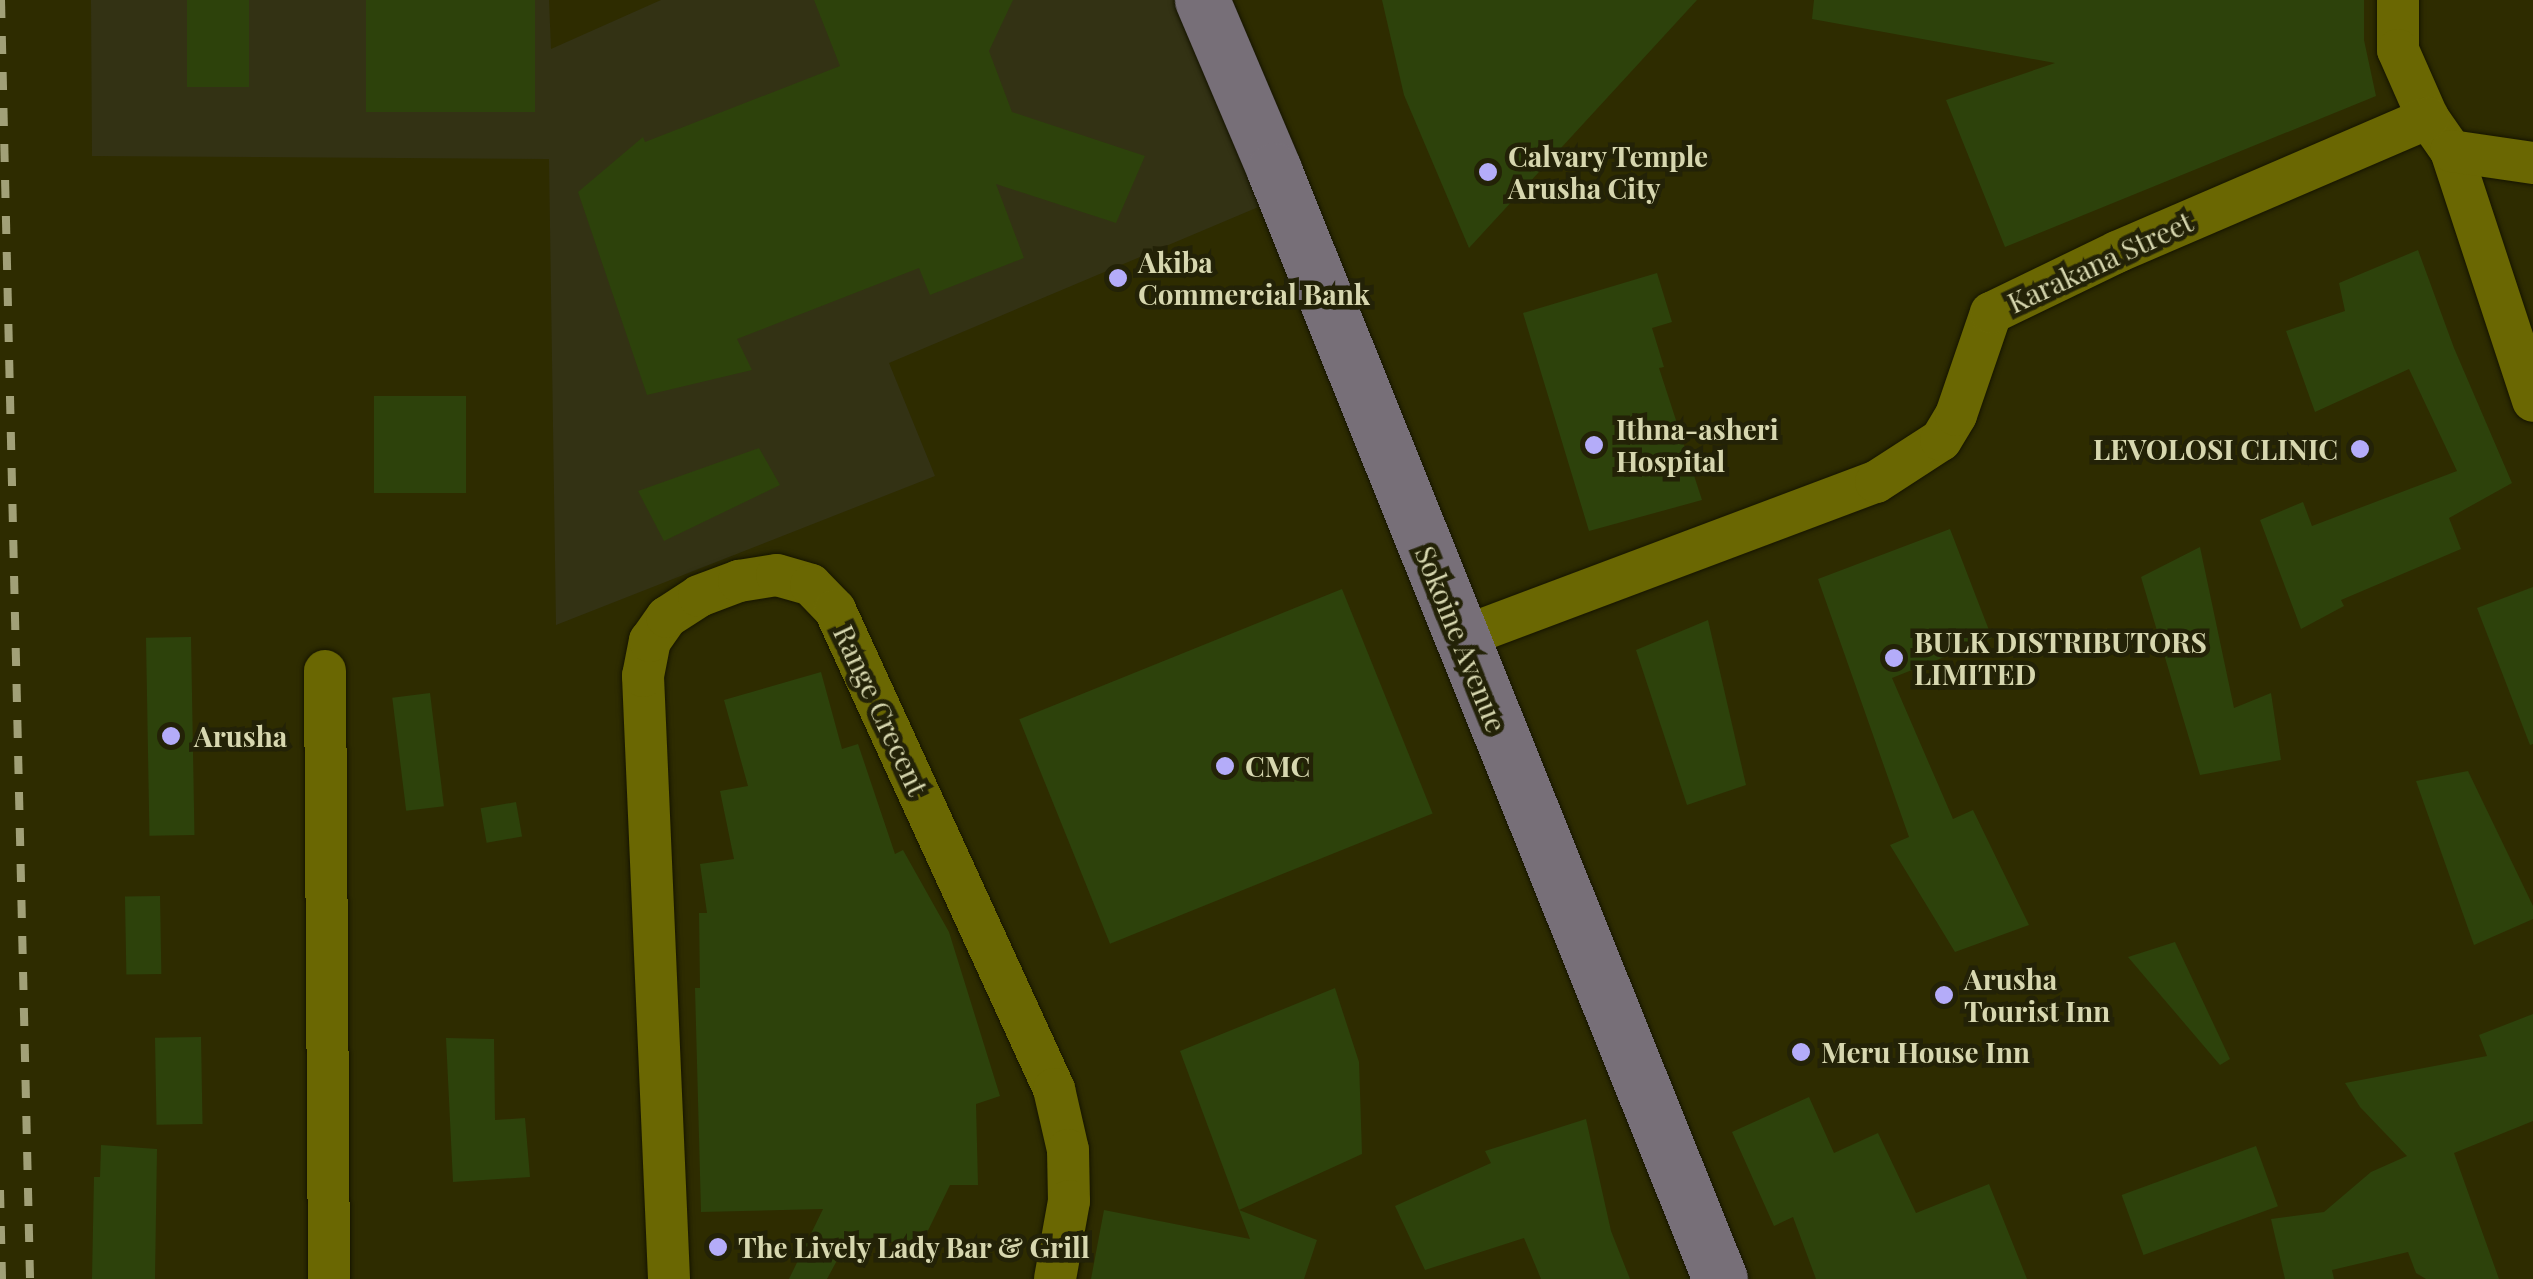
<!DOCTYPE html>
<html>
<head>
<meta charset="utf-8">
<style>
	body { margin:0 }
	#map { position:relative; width:2533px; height:1279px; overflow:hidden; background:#2e2c00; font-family:"Playfair Display",serif }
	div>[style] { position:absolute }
	.built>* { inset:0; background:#333214 }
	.building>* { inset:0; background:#2d420b; transform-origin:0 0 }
	.roads { filter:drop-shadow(0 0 2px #151400) drop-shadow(0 0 2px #151400) }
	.minor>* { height:42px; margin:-21px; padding:0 21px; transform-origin:21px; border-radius:21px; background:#6a6702 }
	.primary>* { height:55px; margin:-27.5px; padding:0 27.5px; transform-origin:27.5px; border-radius:27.5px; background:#776f78 }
	.rail>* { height:8px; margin-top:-4px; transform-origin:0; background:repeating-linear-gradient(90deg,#a1a077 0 18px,transparent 0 36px) }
	.dots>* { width:28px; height:28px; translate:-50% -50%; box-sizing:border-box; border:5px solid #232207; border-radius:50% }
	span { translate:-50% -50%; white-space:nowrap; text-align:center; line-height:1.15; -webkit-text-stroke:9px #232207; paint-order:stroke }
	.poi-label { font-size:28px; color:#d7d7af; font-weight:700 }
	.left { translate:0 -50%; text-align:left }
	.right { translate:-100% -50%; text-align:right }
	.street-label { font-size:28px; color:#d7d7af }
</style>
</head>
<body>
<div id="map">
	<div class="built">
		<div style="clip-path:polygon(91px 0,549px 0,551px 49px,661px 0,1193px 0,1275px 200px,889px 363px,935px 476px,556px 625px,549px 159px,92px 156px)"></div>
	</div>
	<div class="building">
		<div style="left:187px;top:0;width:62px;height:87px"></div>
		<div style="left:366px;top:0;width:169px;height:112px"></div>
		<div style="clip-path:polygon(814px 0,1013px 0,989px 51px,1012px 112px,1145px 156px,1116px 223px,996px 184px,1024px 258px,930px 295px,919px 268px,737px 339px,752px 370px,647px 395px,578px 192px,643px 137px,645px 142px,840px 66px)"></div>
		<div style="clip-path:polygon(1382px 0,1697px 0,1469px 248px,1404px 95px)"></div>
		<div style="clip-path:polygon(1814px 0,2364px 0,2364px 40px,2376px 96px,2005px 247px,1946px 100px,2055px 63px,1812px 19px)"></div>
		<div style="clip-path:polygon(2418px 250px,2454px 348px,2512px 483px,2449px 518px,2461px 549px,2341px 600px,2344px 606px,2301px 629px,2260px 520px,2303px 502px,2312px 526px,2457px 471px,2409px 369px,2315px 412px,2286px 331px,2345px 311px,2339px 283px)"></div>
		<div style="clip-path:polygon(1657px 273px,1672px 322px,1652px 328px,1664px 367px,1659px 368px,1702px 500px,1589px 531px,1523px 313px)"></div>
		<div style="left:374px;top:396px;width:92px;height:97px"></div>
		<div style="clip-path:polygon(759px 448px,780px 485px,664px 541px,638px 491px)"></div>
		<div style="clip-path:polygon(1950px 529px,1992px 638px,1892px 678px,1953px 819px,1973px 810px,2029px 925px,1955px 952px,1890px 845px,1909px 837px,1818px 579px)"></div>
		<div style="clip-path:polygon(2200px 547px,2234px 708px,2271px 693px,2281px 760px,2200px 775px,2141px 577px)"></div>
		<div style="clip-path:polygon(2533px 587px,2533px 744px,2530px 745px,2477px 608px)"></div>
		<div style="left:1342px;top:589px;width:242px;height:348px;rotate:68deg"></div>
		<div style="clip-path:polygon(1708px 620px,1746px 785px,1687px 805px,1636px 650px)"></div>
		<div style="left:191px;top:637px;width:198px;height:45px;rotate:89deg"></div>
		<div style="clip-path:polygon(821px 672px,842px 749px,858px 744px,895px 854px,903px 850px,949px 932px,1000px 1096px,976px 1104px,978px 1185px,950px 1185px,922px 1243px,848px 1240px,827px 1279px,789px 1279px,823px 1209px,701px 1212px,695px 988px,700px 988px,699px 913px,707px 913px,700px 864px,734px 859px,720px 791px,748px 786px,724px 700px)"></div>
		<div style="left:430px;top:693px;width:114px;height:38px;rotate:83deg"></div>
		<div style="clip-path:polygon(2468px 771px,2533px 906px,2533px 919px,2474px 945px,2416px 781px)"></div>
		<div style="left:516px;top:802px;width:35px;height:36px;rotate:80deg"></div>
		<div style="left:160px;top:896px;width:78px;height:35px;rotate:89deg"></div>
		<div style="clip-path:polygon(2175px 942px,2230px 1059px,2220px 1065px,2128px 957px)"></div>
		<div style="clip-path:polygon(1335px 988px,1359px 1062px,1362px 1154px,1239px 1210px,1180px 1051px)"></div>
		<div style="clip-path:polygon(2533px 1014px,2533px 1121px,2454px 1153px,2499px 1279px,2426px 1279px,2416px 1273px,2408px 1252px,2332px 1270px,2334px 1279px,2285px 1279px,2271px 1219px,2324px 1212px,2371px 1172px,2407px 1156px,2360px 1107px,2345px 1083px,2487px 1056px,2479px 1035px)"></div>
		<div style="left:201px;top:1037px;width:87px;height:46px;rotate:89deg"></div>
		<div style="clip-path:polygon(446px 1038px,494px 1039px,495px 1120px,525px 1118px,530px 1177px,453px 1182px)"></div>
		<div style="clip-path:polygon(1809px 1097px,1834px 1153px,1878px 1133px,1916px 1213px,1989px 1184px,2027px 1279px,1816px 1279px,1793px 1217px,1774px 1226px,1732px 1132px)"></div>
		<div style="clip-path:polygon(1586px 1119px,1611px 1231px,1630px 1279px,1541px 1279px,1524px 1238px,1425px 1270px,1395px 1206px,1491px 1163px,1485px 1151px)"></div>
		<div style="clip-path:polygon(101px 1145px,157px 1149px,155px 1279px,92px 1279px,94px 1177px,100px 1177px)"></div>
		<div style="left:2256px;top:1146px;width:64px;height:143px;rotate:70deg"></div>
		<div style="clip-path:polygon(1104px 1210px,1250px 1239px,1239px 1210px,1317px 1240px,1304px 1279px,1091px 1279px)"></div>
	</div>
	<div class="roads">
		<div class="minor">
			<div style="left:2398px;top:0;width:50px;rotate:90deg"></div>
			<div style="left:2398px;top:50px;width:74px;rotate:66.2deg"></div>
			<div style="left:2428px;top:118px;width:40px;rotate:55.1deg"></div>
			<div style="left:2451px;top:151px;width:263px;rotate:71.8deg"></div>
			<div style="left:2451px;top:151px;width:83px;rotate:8.3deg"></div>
			<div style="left:1460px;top:638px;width:444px;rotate:-20.6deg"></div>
			<div style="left:1876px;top:482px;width:77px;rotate:-32.9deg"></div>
			<div style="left:1941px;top:440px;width:29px;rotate:-59deg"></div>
			<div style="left:1956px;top:415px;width:108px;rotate:-71.1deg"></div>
			<div style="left:1991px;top:313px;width:140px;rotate:-25.8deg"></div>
			<div style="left:2117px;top:252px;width:339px;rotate:-23.3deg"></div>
			<div style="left:325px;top:671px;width:608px;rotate:89.62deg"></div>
			<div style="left:669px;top:1279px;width:604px;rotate:-92.47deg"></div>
			<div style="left:643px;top:676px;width:36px;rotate:-79deg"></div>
			<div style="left:650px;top:641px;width:29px;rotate:-55deg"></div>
			<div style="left:667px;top:617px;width:38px;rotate:-33deg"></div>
			<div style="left:699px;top:596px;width:43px;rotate:-20.6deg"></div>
			<div style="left:739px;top:581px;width:38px;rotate:-9deg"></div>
			<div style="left:777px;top:575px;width:35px;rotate:16deg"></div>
			<div style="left:811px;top:585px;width:35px;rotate:46deg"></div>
			<div style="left:835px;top:610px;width:527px;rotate:65.43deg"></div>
			<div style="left:1054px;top:1089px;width:63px;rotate:77.1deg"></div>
			<div style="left:1068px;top:1150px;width:51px;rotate:88.9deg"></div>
			<div style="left:1069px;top:1201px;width:79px;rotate:100.2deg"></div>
		</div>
		<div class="primary">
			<div style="left:1202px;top:0;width:185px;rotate:67deg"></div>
			<div style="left:1274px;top:170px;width:1195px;rotate:68.09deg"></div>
		</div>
	</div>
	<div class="rail">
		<div style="left:1px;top:0;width:1279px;rotate:88.7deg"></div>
		<div style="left:0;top:1190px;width:89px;rotate:88.7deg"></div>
	</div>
	<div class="dots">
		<div style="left:1488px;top:172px;background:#b4acf9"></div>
		<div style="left:1118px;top:278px;background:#b4acf9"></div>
		<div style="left:1594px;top:445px;background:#b4acf9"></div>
		<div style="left:2360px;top:449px;background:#b4acf9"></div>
		<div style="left:1894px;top:658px;background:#b4acf9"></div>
		<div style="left:171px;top:736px;background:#b4acf9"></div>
		<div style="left:1225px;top:766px;background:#b4acf9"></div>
		<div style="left:1944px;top:995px;background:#b4acf9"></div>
		<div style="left:1801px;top:1052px;background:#b4acf9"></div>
		<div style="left:718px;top:1247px;background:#b4acf9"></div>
	</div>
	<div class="poi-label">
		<span class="left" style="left:1508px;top:172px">Calvary Temple<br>Arusha City</span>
		<span class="left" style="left:1138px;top:278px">Akiba<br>Commercial Bank</span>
		<span class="left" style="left:1616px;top:445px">Ithna-asheri<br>Hospital</span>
		<span class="right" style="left:2338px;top:449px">LEVOLOSI CLINIC</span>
		<span class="left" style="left:1914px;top:658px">BULK DISTRIBUTORS<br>LIMITED</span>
		<span class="left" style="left:194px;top:736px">Arusha</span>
		<span class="left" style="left:1245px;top:766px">CMC</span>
		<span class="left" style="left:1964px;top:995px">Arusha<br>Tourist Inn</span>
		<span class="left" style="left:1821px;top:1052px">Meru House Inn</span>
		<span class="left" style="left:738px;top:1247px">The Lively Lady Bar &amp; Grill</span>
	</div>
	<div class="street-label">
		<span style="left:2100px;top:262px;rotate:-25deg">Karakana Street</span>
		<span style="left:1461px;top:639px;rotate:68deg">Sokoine Avenue</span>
		<span style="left:881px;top:710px;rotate:65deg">Range Crecent</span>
	</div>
</div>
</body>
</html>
